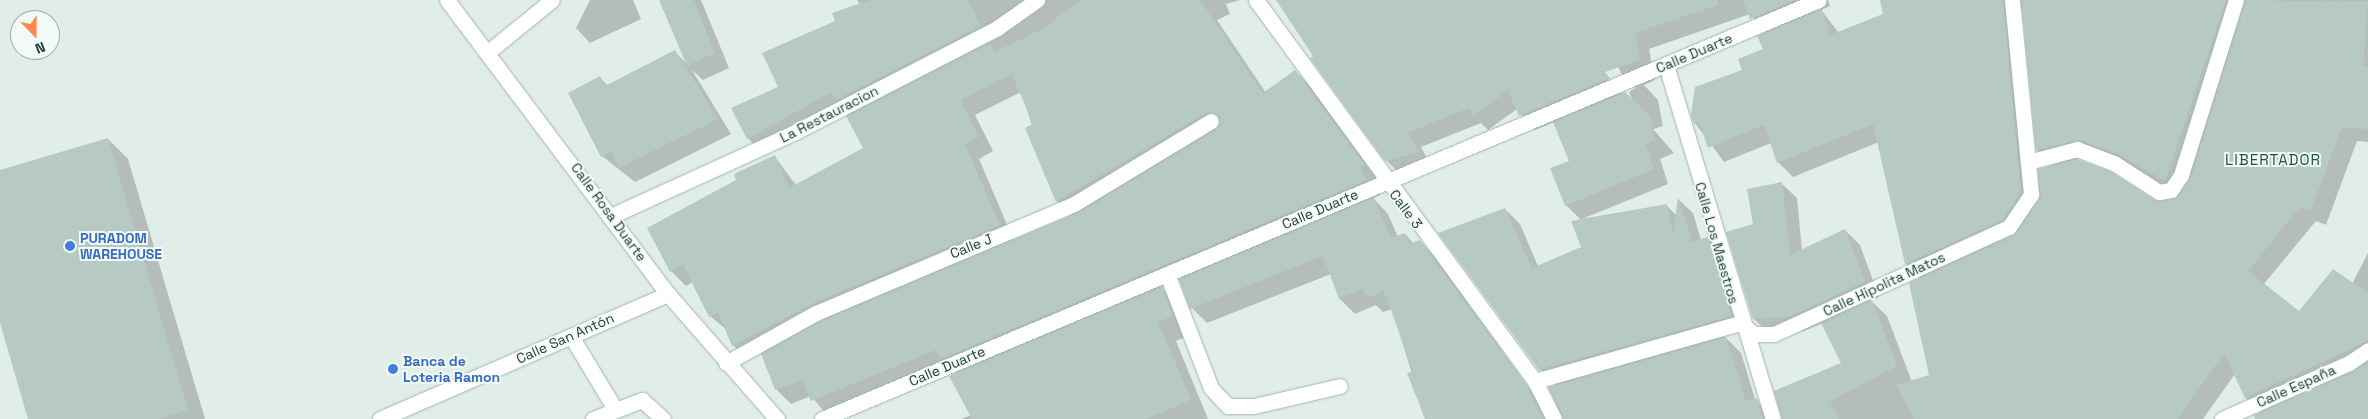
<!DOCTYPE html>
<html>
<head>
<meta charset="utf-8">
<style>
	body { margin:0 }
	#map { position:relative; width:2368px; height:419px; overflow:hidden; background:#e1ede9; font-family:"Space Grotesk",sans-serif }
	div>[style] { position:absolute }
	.shadow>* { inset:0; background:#0003 }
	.building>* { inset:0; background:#b6c9c2 }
	.roads { filter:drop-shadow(0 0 1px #a3b6b1) drop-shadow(0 0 1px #a3b6b1) }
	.minor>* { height:15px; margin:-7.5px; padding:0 7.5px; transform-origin:7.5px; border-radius:7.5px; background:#fff }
	.dots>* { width:14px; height:14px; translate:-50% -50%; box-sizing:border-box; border:2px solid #f2f9f6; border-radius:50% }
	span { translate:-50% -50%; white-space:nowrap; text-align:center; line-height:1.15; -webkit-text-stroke:4px #f2f9f6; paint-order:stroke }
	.street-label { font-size:14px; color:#20403a }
	.shop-label { font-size:14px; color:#366cbe; font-weight:700 }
	.left { translate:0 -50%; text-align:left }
	.neighbourhood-label { font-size:15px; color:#19554b; letter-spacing:1px }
	.north { position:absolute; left:10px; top:10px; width:50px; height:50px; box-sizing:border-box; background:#f2f9f6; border:1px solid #9eafab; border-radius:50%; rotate:158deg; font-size:14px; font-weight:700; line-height:20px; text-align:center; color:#20403a }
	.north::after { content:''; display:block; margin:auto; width:18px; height:22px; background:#ff874e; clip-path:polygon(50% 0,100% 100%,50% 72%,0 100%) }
</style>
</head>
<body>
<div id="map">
	<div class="shadow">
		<div style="clip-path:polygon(590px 0,633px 0,641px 19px,590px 43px,576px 28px)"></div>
		<div style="clip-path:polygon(660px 0,701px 0,729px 68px,703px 80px,692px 70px,731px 134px,635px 182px,602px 156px,570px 93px,600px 78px,608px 86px,675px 52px,688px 65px)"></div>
		<div style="clip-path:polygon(evenodd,857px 0,1240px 0,1226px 4px,1230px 14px,1217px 20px,1266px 93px,1295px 71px,1310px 86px,1379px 181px,1375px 182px,1380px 195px,1373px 198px,1388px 214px,1398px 237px,1405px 234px,1414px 244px,1420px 241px,1435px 257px,1551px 419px,1426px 419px,1392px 309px,1383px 312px,1376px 305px,1355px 314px,1340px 299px,1331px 274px,1207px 323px,1192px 308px,1180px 279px,1161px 287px,1180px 306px,1191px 334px,1176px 341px,1208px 419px,961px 419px,971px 415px,957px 374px,949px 365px,827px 415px,811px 396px,791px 404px,776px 389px,761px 353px,748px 360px,733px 345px,727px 330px,710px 316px,693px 282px,686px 286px,671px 271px,738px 181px,775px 157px,796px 185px,865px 148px,845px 107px,762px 153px,748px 138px,779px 88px,837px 22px,860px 5px,857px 0,1021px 92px,1057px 201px,1072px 216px,1014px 241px,979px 159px,993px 151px,975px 115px,1021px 92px)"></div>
		<div style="clip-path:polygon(evenodd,1278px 0,1538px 0,1637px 111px,1629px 92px,1636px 88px,1621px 73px,1590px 0,1828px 0,1830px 6px,1821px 10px,1839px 33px,1884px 14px,1882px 0,2368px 0,2368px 142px,2357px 141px,2326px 225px,2316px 221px,2263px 285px,2299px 313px,2352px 284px,2368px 253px,2368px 419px,2257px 419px,2262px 413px,2246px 398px,2235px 374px,2203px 419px,1783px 419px,1843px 363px,1823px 323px,1804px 331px,1769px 333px,1754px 319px,1754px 225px,1782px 184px,1797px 198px,1802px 251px,1845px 230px,1860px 245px,1879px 297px,1871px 301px,1887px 316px,1912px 382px,1931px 376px,1921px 279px,1906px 264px,1879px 142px,1793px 177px,1778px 162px,1771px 143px,1724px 162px,1695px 123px,1764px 50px,1767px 33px,1750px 14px,1649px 49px,1655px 80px,1644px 85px,1658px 100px,1663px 126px,1653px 129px,1674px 153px,1660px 159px,1668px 184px,1582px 219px,1666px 205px,1677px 216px,1679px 200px,1693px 213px,1701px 240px,1708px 238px,1723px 253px,1746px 330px,1724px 336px,1741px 353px,1755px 399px,1773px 419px,1565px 419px,1556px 386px,1540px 369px,1505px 209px,1520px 224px,1538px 266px,1583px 248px,1581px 220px,1566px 205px,1570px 162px,1554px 122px,1535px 130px,1517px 109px,1488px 130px,1481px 123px,1421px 147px,1432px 167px,1401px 175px,1386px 160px,1278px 0,2023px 7px,2037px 150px,2054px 166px,2036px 206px,2017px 17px,2023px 7px,1278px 0,2096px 155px,2135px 170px,2180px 198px,2154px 201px,2075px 160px,2096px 155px)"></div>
		<div style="clip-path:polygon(108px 139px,128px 159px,205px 419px,30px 419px,0 319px,0 171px)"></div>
	</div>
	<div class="building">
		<div style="clip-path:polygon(659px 0,694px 0,715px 53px,687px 66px)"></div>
		<div style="clip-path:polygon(870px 0,968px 0,981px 26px,836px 100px,832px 92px,747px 139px,731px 108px,778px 87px,762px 53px,835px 21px,832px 13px)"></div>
		<div style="clip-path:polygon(1080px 0,1200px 0,1263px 93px,1295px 70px,1366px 166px,1361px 167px,1366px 180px,941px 359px,936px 350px,811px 401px,802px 380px,775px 390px,761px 354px,820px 321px,1079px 212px,1216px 129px,1219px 116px,1206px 113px,1056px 202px,1025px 128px,1033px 124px,1012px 74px,961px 100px,979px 137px,965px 144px,1000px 225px,812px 304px,732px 346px,718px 312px,709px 317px,683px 265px,670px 272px,647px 228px,736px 180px,734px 174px,775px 155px,789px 188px,863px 148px,846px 116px,990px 42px,995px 52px,1042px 29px)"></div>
		<div style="clip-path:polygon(1276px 0,1718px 0,1718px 5px,1635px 33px,1640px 60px,1605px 72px,1610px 78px,1519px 116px,1508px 90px,1473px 116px,1469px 108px,1407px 133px,1419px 152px,1385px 161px,1310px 58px,1313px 56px)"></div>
		<div style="clip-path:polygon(1743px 0,1795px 0,1750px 19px)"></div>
		<div style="clip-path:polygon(1880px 0,2003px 0,2021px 192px,2003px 220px,1905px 264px,1873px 124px,1777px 163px,1764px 125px,1708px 148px,1699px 121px,1694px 124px,1691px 115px,1695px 87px,1742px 70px,1738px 59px,1763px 49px,1757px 36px,1822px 9px,1830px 35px,1883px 14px)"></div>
		<div style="clip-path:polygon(2021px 0,2226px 0,2165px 181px,2118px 154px,2080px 140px,2036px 150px)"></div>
		<div style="clip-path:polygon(2245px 0,2368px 2px,2363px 66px,2368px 66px,2368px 129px,2342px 127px,2311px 211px,2300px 207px,2248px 271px,2299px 311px,2333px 269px,2368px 293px,2368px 341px,2245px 398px,2224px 353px,2178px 419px,1914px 419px,1896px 385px,1929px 375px,1909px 283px,2016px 233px,2039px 199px,2038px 169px,2076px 159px,2110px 171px,2155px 200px,2176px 198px,2190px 178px)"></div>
		<div style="clip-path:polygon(675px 50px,718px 119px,619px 168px,611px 151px,601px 157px,568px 93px,600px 76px,605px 86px)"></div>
		<div style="clip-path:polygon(1625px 92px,1650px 116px,1655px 140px,1646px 144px,1654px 169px,1565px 206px,1550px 168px,1569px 161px,1553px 122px)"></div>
		<div style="clip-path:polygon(108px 138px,188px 410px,158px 419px,28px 419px,0 323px,0 170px)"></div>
		<div style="clip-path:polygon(1782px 182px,1790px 255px,1845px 229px,1865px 282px,1789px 317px,1753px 319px,1726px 232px,1753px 224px,1747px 189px)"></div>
		<div style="clip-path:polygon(1374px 197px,1391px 238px,1405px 233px,1409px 244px,1420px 240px,1527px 386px,1544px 419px,1425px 419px,1407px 373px,1413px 371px,1384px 291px,1367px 298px,1363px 289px,1339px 299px,1323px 256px,1190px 309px,1179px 279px)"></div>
		<div style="clip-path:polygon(1678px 197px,1692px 242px,1708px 237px,1732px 316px,1539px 370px,1438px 233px,1505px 208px,1532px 268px,1581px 247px,1571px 221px,1667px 204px,1673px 235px)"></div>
		<div style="clip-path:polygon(1162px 286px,1173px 316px,1158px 322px,1191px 400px,1146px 419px,972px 419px,949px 376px)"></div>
		<div style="clip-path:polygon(1872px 300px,1897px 366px,1830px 401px,1839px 419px,1782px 419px,1774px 391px,1841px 363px,1821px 323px)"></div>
		<div style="clip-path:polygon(1726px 337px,1746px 401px,1757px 398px,1763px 419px,1563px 419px,1548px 387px)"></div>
		<div style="clip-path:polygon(2368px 361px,2368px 419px,2255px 419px,2254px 415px)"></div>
	</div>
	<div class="roads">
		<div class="minor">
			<div style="left:447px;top:0;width:368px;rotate:53.1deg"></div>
			<div style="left:668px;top:294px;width:166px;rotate:48.9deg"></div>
			<div style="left:1256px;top:0;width:472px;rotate:53.8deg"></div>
			<div style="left:1535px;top:381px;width:42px;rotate:63.4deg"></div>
			<div style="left:488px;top:52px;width:82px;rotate:-39.1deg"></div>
			<div style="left:1666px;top:65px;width:370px;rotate:73.2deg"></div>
			<div style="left:2028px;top:162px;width:51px;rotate:-14.9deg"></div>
			<div style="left:2077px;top:149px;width:40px;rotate:21deg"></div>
			<div style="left:2114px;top:163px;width:54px;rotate:32.8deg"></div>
			<div style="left:2159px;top:192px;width:12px;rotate:-9deg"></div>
			<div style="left:2171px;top:190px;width:18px;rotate:-56deg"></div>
			<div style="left:2181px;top:175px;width:183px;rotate:-72.6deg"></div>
			<div style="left:613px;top:215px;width:200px;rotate:-24.5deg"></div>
			<div style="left:795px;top:132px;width:227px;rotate:-27.2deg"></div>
			<div style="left:997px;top:28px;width:49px;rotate:-35deg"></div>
			<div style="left:1167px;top:274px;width:122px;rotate:68.9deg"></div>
			<div style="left:1211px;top:388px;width:25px;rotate:47deg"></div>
			<div style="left:1228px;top:406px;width:26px"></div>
			<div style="left:1254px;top:406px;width:88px;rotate:-13.1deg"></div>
			<div style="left:571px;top:336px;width:85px;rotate:58.9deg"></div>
			<div style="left:726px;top:363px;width:103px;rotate:-29.1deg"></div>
			<div style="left:816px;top:313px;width:280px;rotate:-22.9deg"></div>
			<div style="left:1074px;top:204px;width:160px;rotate:-31.2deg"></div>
			<div style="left:1535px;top:381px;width:213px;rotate:-15.8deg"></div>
			<div style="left:1740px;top:323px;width:18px;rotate:38deg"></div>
			<div style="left:1754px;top:334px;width:20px"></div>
			<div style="left:1774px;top:334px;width:258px;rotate:-24.5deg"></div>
			<div style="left:2009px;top:227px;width:40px;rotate:-56deg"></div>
			<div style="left:2031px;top:194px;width:195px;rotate:-95.6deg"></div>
			<div style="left:380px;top:419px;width:314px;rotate:-23.5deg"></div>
			<div style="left:593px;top:419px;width:53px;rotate:-21.2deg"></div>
			<div style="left:642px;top:400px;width:28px;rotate:42deg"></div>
			<div style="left:822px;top:419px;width:1081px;rotate:-22.8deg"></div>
			<div style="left:2222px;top:419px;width:139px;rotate:-23.8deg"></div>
			<div style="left:2349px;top:363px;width:23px;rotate:-34deg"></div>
		</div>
	</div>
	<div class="dots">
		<div style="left:70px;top:246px;background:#3f7fe0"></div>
		<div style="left:393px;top:369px;background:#3f7fe0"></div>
	</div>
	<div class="street-label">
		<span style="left:1694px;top:53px;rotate:-23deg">Calle Duarte</span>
		<span style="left:829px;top:114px;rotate:-27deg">La Restauracion</span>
		<span style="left:1320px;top:209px;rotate:-23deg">Calle Duarte</span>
		<span style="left:1406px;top:209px;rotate:53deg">Calle 3</span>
		<span style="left:609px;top:212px;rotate:54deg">Calle Rosa Duarte</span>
		<span style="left:1717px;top:243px;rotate:74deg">Calle Los Maestros</span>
		<span style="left:971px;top:246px;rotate:-22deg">Calle J</span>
		<span style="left:1884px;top:284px;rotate:-25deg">Calle Hipolita Matos</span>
		<span style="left:565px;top:338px;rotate:-24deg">Calle San Antón</span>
		<span style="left:947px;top:366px;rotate:-23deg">Calle Duarte</span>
		<span style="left:2296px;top:386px;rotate:-24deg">Calle España</span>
	</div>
	<div class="shop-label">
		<span class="left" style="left:80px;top:246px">PURADOM<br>WAREHOUSE</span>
		<span class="left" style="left:403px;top:369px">Banca de<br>Loteria Ramon</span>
	</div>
	<div class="neighbourhood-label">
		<span style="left:2273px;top:160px">LIBERTADOR</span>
	</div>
	<div class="north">N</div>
</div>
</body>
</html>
